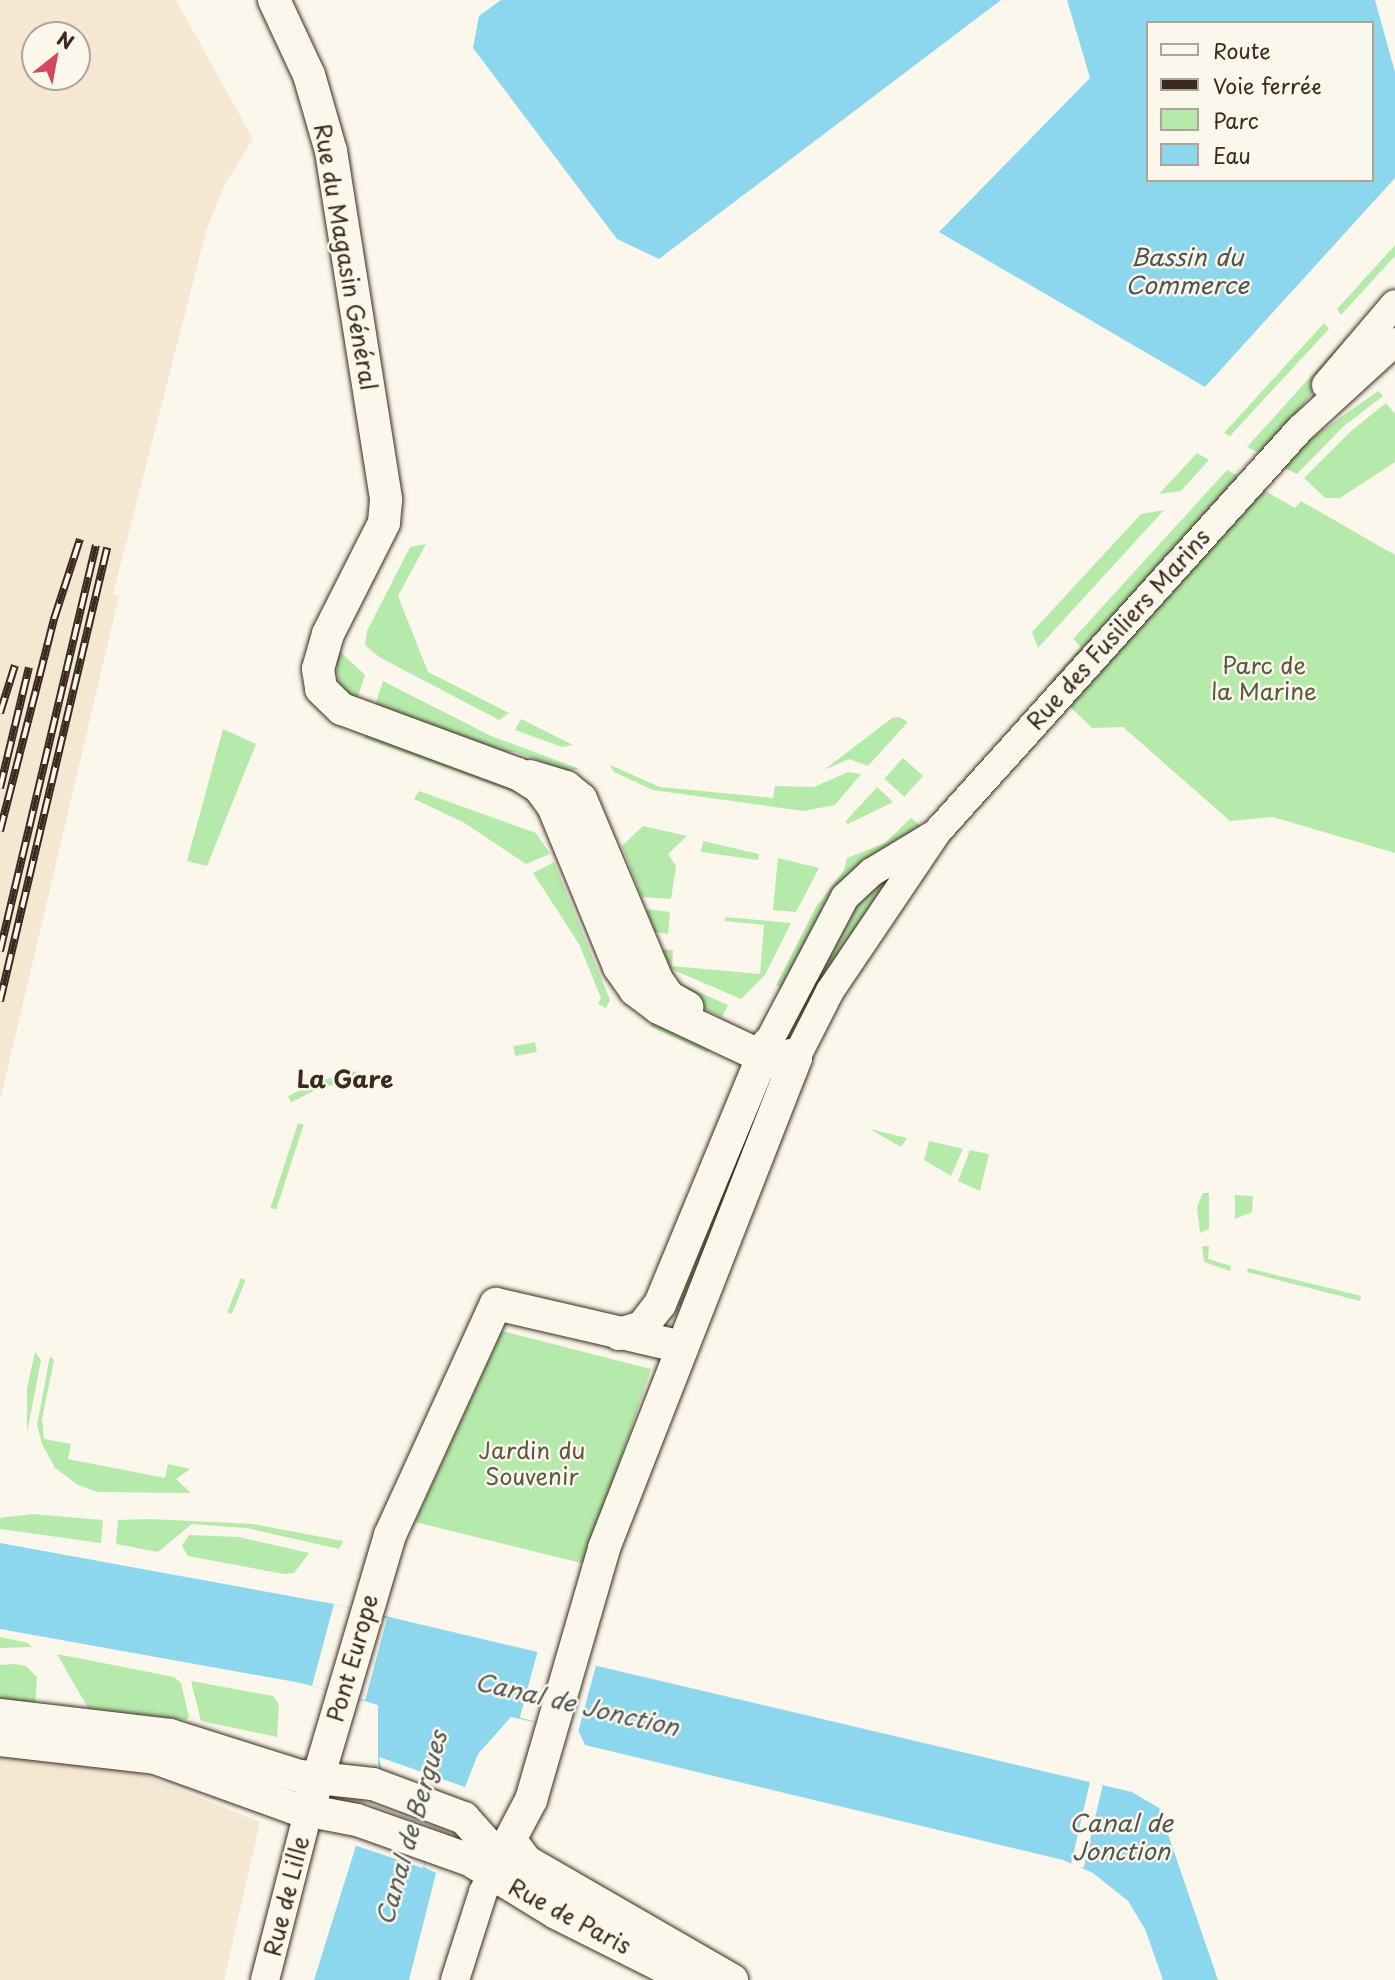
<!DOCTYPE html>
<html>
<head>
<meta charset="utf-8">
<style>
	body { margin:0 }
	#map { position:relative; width:1395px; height:1980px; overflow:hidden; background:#fbf7ec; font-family:"Playpen Sans",sans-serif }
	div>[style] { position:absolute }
	.built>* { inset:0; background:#f5e8d3 }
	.green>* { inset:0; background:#b6eaaa; transform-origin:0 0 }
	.water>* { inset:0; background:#8dd7ee }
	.pier>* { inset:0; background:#fbf7ec; transform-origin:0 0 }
	.roads { filter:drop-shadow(0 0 2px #3b2a1e) drop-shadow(0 0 2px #3b2a1e) }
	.tertiary>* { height:28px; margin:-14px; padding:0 14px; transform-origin:14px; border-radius:14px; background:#fbf7ec }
	.secondary>* { height:32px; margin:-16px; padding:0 16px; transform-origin:16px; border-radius:16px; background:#fbf7ec }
	.rail>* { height:8px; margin-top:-4px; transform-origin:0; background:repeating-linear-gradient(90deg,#fbf7ec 0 16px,#3b2a1e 0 32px); box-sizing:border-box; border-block:2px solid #3b2a1e }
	span { translate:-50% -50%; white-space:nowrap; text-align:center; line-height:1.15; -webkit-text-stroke:5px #fbf7ec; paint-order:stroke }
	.street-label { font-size:23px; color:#3b2a1e }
	.park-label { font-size:23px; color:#5a5a41 }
	.water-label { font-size:24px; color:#505552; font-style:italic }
	.neighbourhood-label { font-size:24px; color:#3b2a1e; font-weight:700 }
	.legend { position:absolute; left:1146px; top:21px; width:228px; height:161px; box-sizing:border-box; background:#fbf7ec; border:2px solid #aea59a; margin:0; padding:9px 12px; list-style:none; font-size:21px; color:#3b2a1e }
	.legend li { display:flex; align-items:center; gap:14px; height:35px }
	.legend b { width:35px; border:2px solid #aea59a }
	.north { position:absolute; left:21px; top:21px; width:70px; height:70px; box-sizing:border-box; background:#fbf7ec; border:2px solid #aea59a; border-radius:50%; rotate:31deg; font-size:19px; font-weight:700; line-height:28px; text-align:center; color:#3b2a1e }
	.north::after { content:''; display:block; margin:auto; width:24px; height:32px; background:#d1495b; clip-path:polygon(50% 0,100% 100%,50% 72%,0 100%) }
</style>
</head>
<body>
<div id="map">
	<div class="built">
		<div style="clip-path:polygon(evenodd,0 0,176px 0,253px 139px,224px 186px,207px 228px,113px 594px,119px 596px,115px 613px,0 1101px,0 0,35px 35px,77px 35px,77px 77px,35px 77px,35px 35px)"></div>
		<div style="clip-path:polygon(0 1752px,129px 1769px,260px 1822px,224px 1980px,0 1980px)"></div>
	</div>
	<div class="green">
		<div style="clip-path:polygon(1395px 245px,1395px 256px,1341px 315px,1337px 309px)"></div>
		<div style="clip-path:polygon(1324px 323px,1329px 329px,1230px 436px,1224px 433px)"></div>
		<div style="clip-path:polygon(1340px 344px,1345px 350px,1264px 455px,1247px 447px)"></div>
		<div style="clip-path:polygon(1378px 391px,1383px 396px,1343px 427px,1297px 474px,1280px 466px,1296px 449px)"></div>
		<div style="clip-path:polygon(1386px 403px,1395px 414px,1395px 462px,1340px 498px,1325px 498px,1304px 478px,1350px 432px)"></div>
		<div style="clip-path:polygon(1197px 453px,1209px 460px,1181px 491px,1159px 494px)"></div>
		<div style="clip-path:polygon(1227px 470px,1242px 478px,1064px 676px,1048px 683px,1081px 647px,1073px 639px)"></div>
		<div style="clip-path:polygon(1260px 488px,1295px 508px,1301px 501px,1395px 555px,1395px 853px,1273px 817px,1230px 821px,1123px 727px,1092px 728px,1066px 703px)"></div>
		<div style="clip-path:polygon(1164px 510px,1038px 648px,1032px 632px,1141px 514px)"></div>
		<div style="clip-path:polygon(426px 544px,398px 596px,428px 672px,509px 713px,499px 720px,379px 657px,365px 645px,367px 631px,410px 547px)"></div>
		<div style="clip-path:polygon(334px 646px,365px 675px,355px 706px,340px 692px)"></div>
		<div style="clip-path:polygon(383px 681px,491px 736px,580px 769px,568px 771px,516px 752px,481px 751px,373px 711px)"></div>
		<div style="clip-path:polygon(899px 717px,908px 722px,868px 766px,849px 759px,824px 770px,892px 718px)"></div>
		<div style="clip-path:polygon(521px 719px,573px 745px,562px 747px,515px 730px)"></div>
		<div style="clip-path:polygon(223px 729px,256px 744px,207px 866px,187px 861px)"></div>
		<div style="clip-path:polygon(368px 729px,533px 789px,523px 795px,513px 792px,364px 738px)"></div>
		<div style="left:903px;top:758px;width:27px;height:28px;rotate:42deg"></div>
		<div style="clip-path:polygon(610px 765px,660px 787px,773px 798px,775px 786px,814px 787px,848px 772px,861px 774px,835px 805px,804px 811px,653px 790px,614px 772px)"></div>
		<div style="clip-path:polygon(877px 787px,893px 802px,848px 824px,845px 822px)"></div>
		<div style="clip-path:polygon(419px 791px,536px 833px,550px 854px,526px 864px,463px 822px,414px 799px)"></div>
		<div style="clip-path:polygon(911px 818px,924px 829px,865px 871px,789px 991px,776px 985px,816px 907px,844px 870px,847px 858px,885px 843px)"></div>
		<div style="clip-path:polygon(643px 826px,687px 836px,668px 854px,676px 866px,671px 899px,642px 897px,622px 846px)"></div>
		<div style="clip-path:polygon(703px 841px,759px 854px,758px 860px,701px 852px)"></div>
		<div style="clip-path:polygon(914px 851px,814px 1006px,807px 1002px,855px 900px)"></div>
		<div style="clip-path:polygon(778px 858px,819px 868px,796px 912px,773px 910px)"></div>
		<div style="clip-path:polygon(554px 862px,610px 1000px,606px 1008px,598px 1004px,601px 998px,579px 944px,533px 873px)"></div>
		<div style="clip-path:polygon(646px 909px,670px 912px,668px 934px,655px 932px)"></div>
		<div style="clip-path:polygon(725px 917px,791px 923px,765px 975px,741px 999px,669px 968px,661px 949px,673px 950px,672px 966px,760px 974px,764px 925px,725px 921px)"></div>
		<div style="clip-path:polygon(667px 978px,728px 1005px,722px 1017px,686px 1000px)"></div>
		<div style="left:654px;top:1018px;width:63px;height:9px;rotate:25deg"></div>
		<div style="left:535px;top:1042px;width:10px;height:22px;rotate:79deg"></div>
		<div style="clip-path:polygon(356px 1071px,357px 1081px,322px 1087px,319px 1081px)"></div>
		<div style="left:312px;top:1084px;width:7px;height:27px;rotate:63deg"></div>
		<div style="clip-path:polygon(757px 1109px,722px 1196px,724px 1216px,687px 1310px,678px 1306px,715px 1218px,714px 1195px)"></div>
		<div style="left:298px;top:1123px;width:6px;height:89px;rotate:18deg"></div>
		<div style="clip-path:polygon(870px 1129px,907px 1138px,901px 1147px)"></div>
		<div style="clip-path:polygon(929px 1141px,963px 1149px,951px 1176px,924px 1160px)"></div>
		<div style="clip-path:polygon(970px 1150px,989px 1154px,980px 1191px,958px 1181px)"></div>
		<div style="clip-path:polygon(1203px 1193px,1209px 1193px,1209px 1229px,1200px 1233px,1197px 1207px)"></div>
		<div style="clip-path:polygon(1235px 1195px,1253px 1196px,1252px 1212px,1235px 1219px)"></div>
		<div style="clip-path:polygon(1202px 1246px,1209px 1246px,1208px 1259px,1231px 1266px,1230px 1271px,1204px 1262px)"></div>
		<div style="clip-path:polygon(1248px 1268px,1361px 1296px,1360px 1301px,1247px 1272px)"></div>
		<div style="left:241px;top:1278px;width:5px;height:37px;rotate:22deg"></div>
		<div style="clip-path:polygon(502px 1331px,651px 1369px,585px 1564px,415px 1522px)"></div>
		<div style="clip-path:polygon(35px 1352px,41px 1360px,27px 1433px,27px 1388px)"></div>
		<div style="clip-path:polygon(50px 1356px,54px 1360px,42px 1419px,44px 1439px,71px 1444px,68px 1459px,165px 1478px,168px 1464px,190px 1469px,176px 1479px,191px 1493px,98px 1492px,78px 1485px,55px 1468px,42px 1444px,37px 1425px)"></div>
		<div style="clip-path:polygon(32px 1514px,103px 1520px,101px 1543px,0 1529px,0 1518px)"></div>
		<div style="clip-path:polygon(151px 1519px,253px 1524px,343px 1541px,339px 1549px,246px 1528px,192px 1524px,158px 1552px,116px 1544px,118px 1520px)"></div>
		<div style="clip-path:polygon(189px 1535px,239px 1537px,309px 1553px,294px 1573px,284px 1574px,188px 1556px,182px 1546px)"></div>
		<div style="clip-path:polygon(0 1637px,28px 1643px,32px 1647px,0 1648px)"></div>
		<div style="clip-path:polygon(57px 1654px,174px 1677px,181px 1683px,189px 1717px,186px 1720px,88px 1708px)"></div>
		<div style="clip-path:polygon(15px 1664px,26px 1666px,37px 1677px,35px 1709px,0 1705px,0 1665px)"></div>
		<div style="clip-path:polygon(191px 1681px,273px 1696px,279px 1704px,277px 1737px,201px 1721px)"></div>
	</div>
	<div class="water">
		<div style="clip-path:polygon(501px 0,1001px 0,659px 259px,617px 239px,473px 48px,479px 16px)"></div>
		<div style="clip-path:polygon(evenodd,1067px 0,1375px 0,1395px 72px,1395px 178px,1205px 387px,939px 232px,1090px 78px,1067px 0,1148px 23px,1372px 23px,1372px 180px,1148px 180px,1148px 23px)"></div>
		<div style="clip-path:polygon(0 1543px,334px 1604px,1132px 1792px,1159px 1808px,1218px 1980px,1163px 1980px,1145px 1929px,1128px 1901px,1093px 1873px,1063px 1860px,585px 1745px,579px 1732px,511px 1717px,478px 1754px,465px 1787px,443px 1800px,424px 1867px,436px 1873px,409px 1980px,314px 1980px,369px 1804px,388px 1784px,378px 1765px,378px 1705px,301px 1683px,0 1629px)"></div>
	</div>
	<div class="pier">
		<div style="left:334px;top:1604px;width:55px;height:85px;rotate:15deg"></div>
		<div style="left:538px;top:1650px;width:60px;height:70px;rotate:15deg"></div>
		<div style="clip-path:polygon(379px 1757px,465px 1787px,443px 1800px,423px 1868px,354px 1845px,369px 1804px,386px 1791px)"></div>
		<div style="left:1090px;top:1782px;width:13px;height:85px;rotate:13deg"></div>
	</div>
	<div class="roads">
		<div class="tertiary">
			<div style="left:1326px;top:385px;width:106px;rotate:-49.6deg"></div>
			<div style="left:768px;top:1043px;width:165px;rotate:-62.2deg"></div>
			<div style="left:845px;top:897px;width:37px;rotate:-43deg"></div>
			<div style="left:872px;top:872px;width:71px;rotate:-31.2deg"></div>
			<div style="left:796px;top:1058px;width:75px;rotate:-63.1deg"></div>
			<div style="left:830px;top:991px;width:193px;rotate:-56deg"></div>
			<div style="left:938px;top:831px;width:541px;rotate:-48deg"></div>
			<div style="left:1300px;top:429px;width:129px;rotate:-42.5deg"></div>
			<div style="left:265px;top:1980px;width:173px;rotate:-75.6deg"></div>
			<div style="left:455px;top:1980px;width:92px;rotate:-72.3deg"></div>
			<div style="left:483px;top:1892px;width:37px;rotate:-63deg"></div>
		</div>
		<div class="secondary">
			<div style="left:274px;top:0;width:83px;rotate:65deg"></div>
			<div style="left:309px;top:75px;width:79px;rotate:73.9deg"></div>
			<div style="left:331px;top:151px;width:353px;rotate:81deg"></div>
			<div style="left:386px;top:500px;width:23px;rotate:95deg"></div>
			<div style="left:384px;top:523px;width:124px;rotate:116.8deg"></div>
			<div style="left:328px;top:634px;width:36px;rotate:106deg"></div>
			<div style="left:318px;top:669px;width:20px;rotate:81deg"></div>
			<div style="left:321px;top:689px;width:29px;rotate:44deg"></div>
			<div style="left:342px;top:709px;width:188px;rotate:20.3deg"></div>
			<div style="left:518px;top:774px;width:25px;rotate:32deg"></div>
			<div style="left:539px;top:787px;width:24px;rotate:54deg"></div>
			<div style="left:553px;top:806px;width:174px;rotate:67.7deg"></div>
			<div style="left:619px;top:967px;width:28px;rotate:55deg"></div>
			<div style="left:635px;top:990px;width:30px;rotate:37deg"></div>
			<div style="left:659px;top:1008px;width:146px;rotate:25.2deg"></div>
			<div style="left:530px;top:776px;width:38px;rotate:17deg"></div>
			<div style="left:566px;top:787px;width:19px;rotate:39deg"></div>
			<div style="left:581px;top:799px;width:196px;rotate:67.2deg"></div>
			<div style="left:657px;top:980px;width:21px;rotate:55deg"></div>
			<div style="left:669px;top:997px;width:21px;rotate:29deg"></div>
			<div style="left:619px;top:1334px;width:24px;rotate:-17deg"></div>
			<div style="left:642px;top:1327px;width:29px;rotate:-52deg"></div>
			<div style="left:660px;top:1304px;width:282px;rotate:-67.5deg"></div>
			<div style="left:0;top:1715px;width:171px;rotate:6.7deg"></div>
			<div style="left:170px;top:1735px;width:136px;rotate:17.5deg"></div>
			<div style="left:300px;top:1776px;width:73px;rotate:6.3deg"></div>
			<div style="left:373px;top:1784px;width:97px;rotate:20.5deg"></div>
			<div style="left:464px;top:1818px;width:72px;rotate:48.4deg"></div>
			<div style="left:0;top:1740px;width:156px;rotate:6.6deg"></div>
			<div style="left:155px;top:1758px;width:148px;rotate:19.8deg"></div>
			<div style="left:294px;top:1808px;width:64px;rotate:10.8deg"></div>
			<div style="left:357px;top:1820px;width:120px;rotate:19.5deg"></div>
			<div style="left:470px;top:1860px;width:101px;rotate:31.6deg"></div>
			<div style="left:556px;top:1913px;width:150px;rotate:26.6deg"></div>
			<div style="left:308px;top:1812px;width:289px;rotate:-73.5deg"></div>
			<div style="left:390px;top:1535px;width:254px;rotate:-65.4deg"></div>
			<div style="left:496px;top:1304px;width:191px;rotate:13deg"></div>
			<div style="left:511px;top:1841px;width:25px;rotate:53deg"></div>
			<div style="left:526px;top:1861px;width:238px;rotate:30deg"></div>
			<div style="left:500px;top:1859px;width:67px;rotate:-62.3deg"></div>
			<div style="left:531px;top:1800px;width:262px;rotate:-73.8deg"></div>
			<div style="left:604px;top:1548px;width:526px;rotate:-68.6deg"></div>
			<div style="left:796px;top:1058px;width:6px;rotate:-149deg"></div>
		</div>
	</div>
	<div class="rail">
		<div style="left:0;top:713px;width:50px;rotate:-72.6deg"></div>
		<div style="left:0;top:788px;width:124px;rotate:-76.5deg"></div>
		<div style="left:0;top:831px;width:219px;rotate:-75.7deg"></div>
		<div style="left:54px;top:619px;width:84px;rotate:-72deg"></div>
		<div style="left:0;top:951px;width:417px;rotate:-76.7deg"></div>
		<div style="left:0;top:1001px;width:466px;rotate:-76.7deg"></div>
	</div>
	<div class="street-label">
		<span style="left:346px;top:257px;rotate:80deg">Rue du Magasin Général</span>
		<span style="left:1118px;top:629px;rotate:-48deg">Rue des Fusiliers Marins</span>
		<span style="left:352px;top:1658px;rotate:-74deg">Pont Europe</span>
		<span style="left:286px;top:1896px;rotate:-76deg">Rue de Lille</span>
		<span style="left:570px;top:1916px;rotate:28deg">Rue de Paris</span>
	</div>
	<div class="park-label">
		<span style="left:1264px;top:678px">Parc de<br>la Marine</span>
		<span style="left:532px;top:1463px">Jardin du<br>Souvenir</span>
	</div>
	<div class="water-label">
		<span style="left:1187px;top:271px">Bassin du<br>Commerce</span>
		<span style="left:577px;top:1704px;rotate:13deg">Canal de Jonction</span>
		<span style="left:1121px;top:1837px">Canal de<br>Jonction</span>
		<span style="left:411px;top:1828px;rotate:-74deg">Canal de Bergues</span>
	</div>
	<div class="neighbourhood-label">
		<span style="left:345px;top:1079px">La Gare</span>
	</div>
	<ul class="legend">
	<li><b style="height:9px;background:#fbf7ec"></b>Route</li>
	<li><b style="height:9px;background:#3b2a1e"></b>Voie ferrée</li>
	<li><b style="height:19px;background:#b6eaaa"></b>Parc</li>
	<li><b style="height:19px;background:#8dd7ee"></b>Eau</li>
	</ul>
	<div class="north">N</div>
</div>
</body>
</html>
